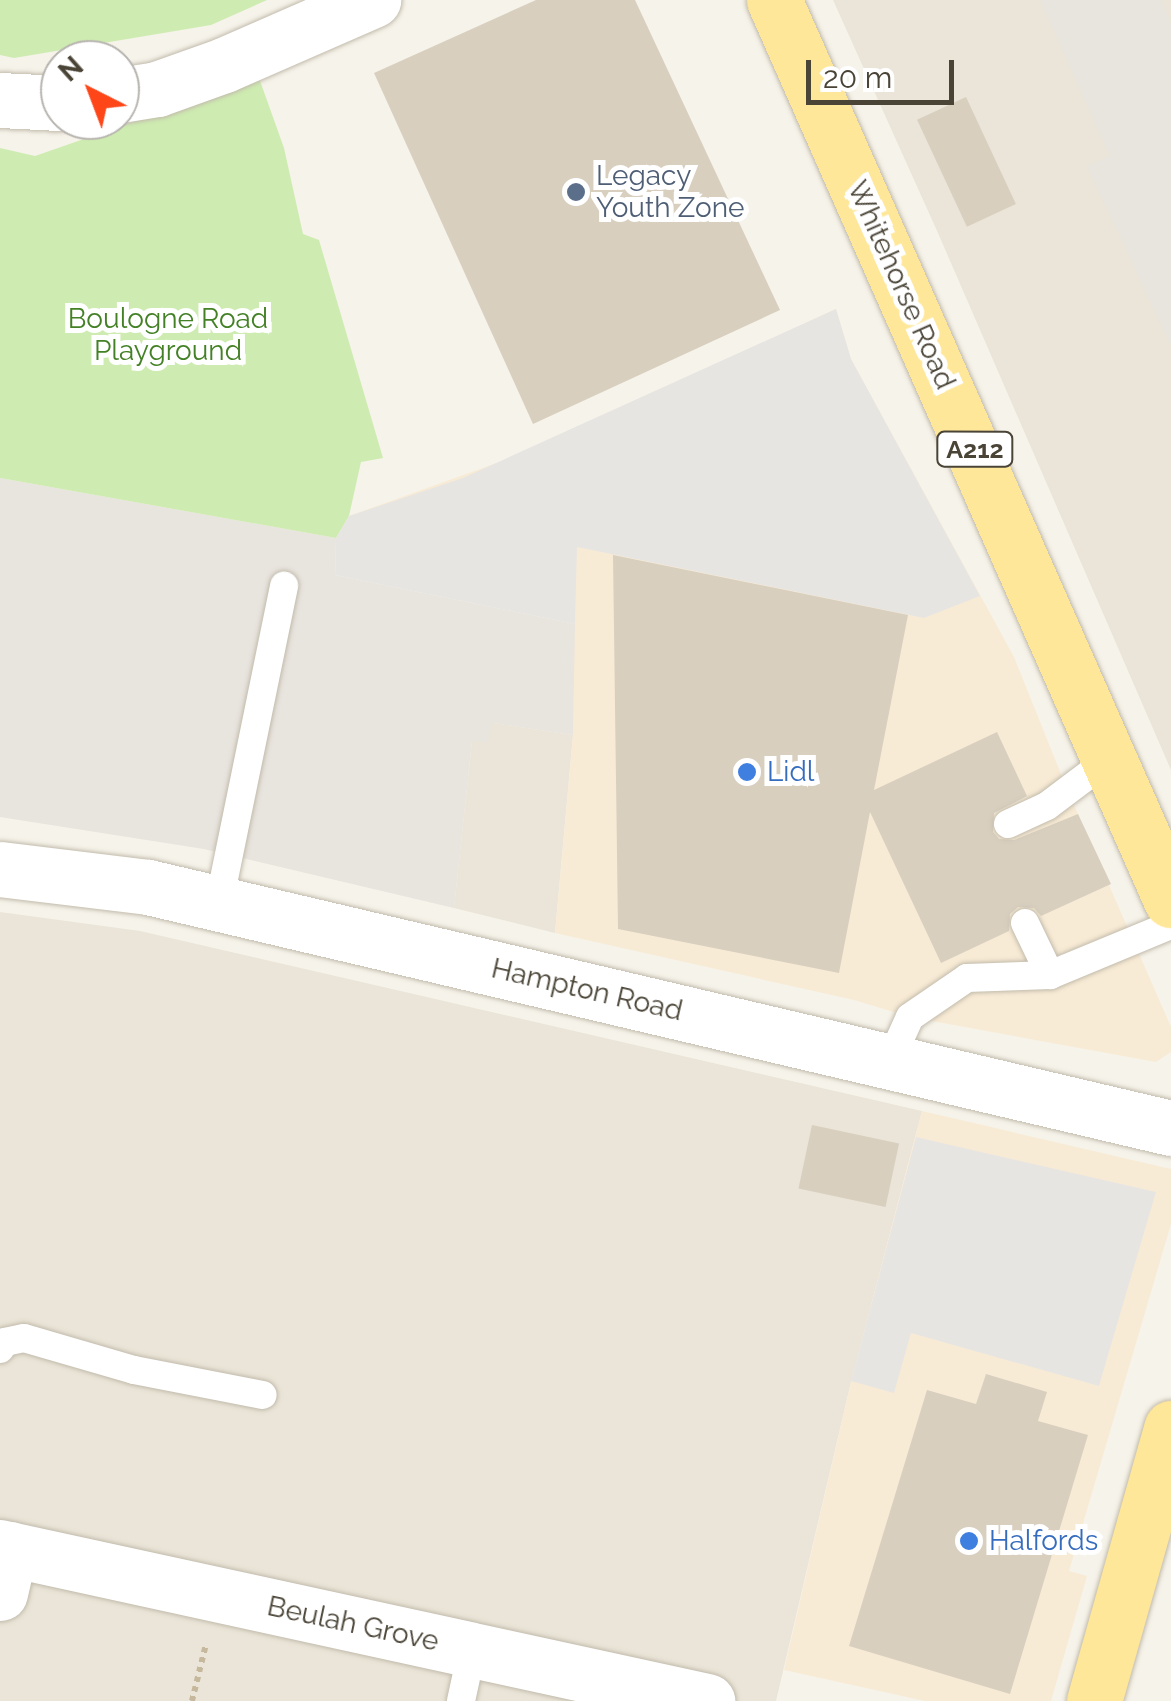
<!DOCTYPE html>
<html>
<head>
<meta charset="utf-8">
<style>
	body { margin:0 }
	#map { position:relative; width:1171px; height:1701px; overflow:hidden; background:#f6f3ea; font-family:Raleway,sans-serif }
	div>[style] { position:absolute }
	.residential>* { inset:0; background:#eae5d8 }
	.commercial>* { inset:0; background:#f8ebd5 }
	.industrial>* { inset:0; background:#e8e4de }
	.green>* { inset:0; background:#ceecb1 }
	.parking>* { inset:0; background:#e7e5e2 }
	.building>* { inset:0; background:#d8cfbf; transform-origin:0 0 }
	.path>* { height:6px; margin-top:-3px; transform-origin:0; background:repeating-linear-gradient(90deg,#c5b89c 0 5px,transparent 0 10px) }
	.roads { filter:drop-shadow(0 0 2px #c2bbac) drop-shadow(0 0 2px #c2bbac) }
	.lane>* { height:28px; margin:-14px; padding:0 14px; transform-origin:14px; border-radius:14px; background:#fff }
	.street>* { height:55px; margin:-27.5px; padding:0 27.5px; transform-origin:27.5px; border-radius:27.5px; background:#fff }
	.primary>* { height:55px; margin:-27.5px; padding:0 27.5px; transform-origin:27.5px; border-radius:27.5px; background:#ffe79a }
	.dots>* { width:28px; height:28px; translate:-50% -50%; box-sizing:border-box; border:5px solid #fff; border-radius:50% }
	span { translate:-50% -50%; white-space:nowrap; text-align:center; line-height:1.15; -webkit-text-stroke:10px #fff; paint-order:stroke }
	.shield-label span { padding:2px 8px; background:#fff; border:2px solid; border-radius:8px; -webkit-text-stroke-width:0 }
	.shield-label { font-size:25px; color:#4a4437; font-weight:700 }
	.service-label { font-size:28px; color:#4e5e75 }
	.left { translate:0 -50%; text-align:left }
	.street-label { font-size:28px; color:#4a4437 }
	.park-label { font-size:28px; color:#448126 }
	.shop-label { font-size:28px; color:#366cbe }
	.north { position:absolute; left:40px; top:40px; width:100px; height:100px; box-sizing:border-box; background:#fff; border:2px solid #b7b4af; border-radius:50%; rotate:318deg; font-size:28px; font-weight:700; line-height:40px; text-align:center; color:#4a4437 }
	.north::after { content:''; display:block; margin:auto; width:35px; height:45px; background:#ff4618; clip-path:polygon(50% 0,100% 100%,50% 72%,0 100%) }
	.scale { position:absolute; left:806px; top:60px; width:148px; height:45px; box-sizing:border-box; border:5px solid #4a4437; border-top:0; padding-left:12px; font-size:30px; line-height:35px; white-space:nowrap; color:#4a4437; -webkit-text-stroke:8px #fff; paint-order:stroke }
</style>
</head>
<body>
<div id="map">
	<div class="residential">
		<div style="clip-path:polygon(833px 0,1171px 0,1171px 770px,938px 233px)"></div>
		<div style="clip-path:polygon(493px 723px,573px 735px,555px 933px,454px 908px,472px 741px)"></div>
		<div style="clip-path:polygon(0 912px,140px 931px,922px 1111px,851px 1382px,776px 1701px,0 1701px)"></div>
	</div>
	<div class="commercial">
		<div style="clip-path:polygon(836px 309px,851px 359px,1014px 657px,1067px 789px,1171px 1027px,1171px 1052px,1156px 1062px,910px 1017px,854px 1000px,555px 933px,573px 735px,574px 624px,336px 538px,349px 516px,516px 456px)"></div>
		<div style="clip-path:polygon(922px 1111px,1171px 1169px,1171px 1224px,1069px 1571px,1087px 1576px,1051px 1701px,925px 1701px,784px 1670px,851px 1382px)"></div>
	</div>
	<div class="industrial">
		<div style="clip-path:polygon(1040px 0,1161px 0,1171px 23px,1171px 346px,1087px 166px,1110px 156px)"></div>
		<div style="clip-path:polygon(0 478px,336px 538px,335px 575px,575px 624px,573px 735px,493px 723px,487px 742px,472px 741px,454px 908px,204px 849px,0 817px)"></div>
	</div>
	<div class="green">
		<div style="clip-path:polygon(0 0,267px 0,211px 25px,14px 58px,0 55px)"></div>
		<div style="clip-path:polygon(259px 78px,284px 148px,303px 234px,319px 240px,383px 458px,361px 462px,349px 516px,336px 538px,0 478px,0 148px,35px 156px)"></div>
	</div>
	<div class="parking">
		<div style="clip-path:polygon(836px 309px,851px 359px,980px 596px,924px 618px,577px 547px,575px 624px,335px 575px,336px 538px,349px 516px,463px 478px)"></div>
		<div style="clip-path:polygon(916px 1137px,1156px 1192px,1099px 1386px,911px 1333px,894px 1393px,851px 1381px)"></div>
	</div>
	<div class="building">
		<div style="clip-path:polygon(536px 0,635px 0,780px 310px,533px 424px,374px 73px)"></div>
		<div style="left:966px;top:97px;width:118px;height:54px;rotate:65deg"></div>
		<div style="clip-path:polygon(613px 555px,908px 615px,874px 790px,997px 732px,1027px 796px,994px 813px,993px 832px,999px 839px,1014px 840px,1078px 814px,1111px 884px,1041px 916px,1034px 908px,1018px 907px,1010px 914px,1009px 931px,941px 963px,870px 812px,839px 973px,618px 929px)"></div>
		<div style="left:812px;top:1125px;width:89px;height:65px;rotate:12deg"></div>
		<div style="clip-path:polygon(986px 1374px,1047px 1392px,1038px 1421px,1088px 1435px,1010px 1694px,849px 1646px,927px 1390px,976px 1404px)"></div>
	</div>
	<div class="path">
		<div style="left:192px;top:1701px;width:59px;rotate:-76.2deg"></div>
	</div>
	<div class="roads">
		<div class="lane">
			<div style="left:1008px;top:824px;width:43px;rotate:-24.8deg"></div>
			<div style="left:1047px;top:806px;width:81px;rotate:-37deg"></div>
			<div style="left:219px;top:903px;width:324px;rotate:-78.4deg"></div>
			<div style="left:1025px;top:923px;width:58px;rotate:64.3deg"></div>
			<div style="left:1050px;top:975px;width:131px;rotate:-22.5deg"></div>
			<div style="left:890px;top:1061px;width:48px;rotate:-65.6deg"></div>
			<div style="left:910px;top:1017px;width:69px;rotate:-34.4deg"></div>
			<div style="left:967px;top:978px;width:83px;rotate:-2.1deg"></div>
			<div style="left:0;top:1349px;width:9px;rotate:-54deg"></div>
			<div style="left:5px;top:1342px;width:19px;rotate:-12deg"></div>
			<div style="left:24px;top:1338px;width:115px;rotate:16.2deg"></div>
			<div style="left:134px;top:1370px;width:131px;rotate:11deg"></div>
			<div style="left:461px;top:1701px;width:52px;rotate:-77.8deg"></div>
		</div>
		<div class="street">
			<div style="left:120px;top:95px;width:37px;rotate:-9deg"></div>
			<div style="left:157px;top:89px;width:71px;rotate:-19.7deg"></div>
			<div style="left:224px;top:65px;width:163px;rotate:-23.6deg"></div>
			<div style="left:0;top:100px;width:60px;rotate:2.9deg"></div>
			<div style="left:0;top:869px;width:149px;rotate:6.9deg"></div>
			<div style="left:148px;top:887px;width:1051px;rotate:13.26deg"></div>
			<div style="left:0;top:1547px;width:724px;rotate:12.29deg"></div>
			<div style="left:0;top:1593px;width:45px;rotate:-77.2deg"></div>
		</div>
		<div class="primary">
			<div style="left:774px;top:0;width:984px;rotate:66.2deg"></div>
			<div style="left:1094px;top:1701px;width:284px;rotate:-74.2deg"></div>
		</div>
	</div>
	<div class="dots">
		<div style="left:576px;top:192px;background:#5c6f8a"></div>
		<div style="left:747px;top:772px;background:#3f7fe0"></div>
		<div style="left:969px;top:1541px;background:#3f7fe0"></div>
	</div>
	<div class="shield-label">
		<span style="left:975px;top:449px">A212</span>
	</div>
	<div class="service-label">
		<span class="left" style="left:596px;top:192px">Legacy<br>Youth Zone</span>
	</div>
	<div class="street-label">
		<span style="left:901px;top:285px;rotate:66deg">Whitehorse Road</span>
		<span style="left:587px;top:990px;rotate:13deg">Hampton Road</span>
		<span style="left:353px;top:1624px;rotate:12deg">Beulah Grove</span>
	</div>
	<div class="park-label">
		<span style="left:168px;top:335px">Boulogne Road<br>Playground</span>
	</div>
	<div class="shop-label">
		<span class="left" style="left:767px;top:772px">Lidl</span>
		<span class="left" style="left:989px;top:1541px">Halfords</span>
	</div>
	<div class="north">N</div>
	<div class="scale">20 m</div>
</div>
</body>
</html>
